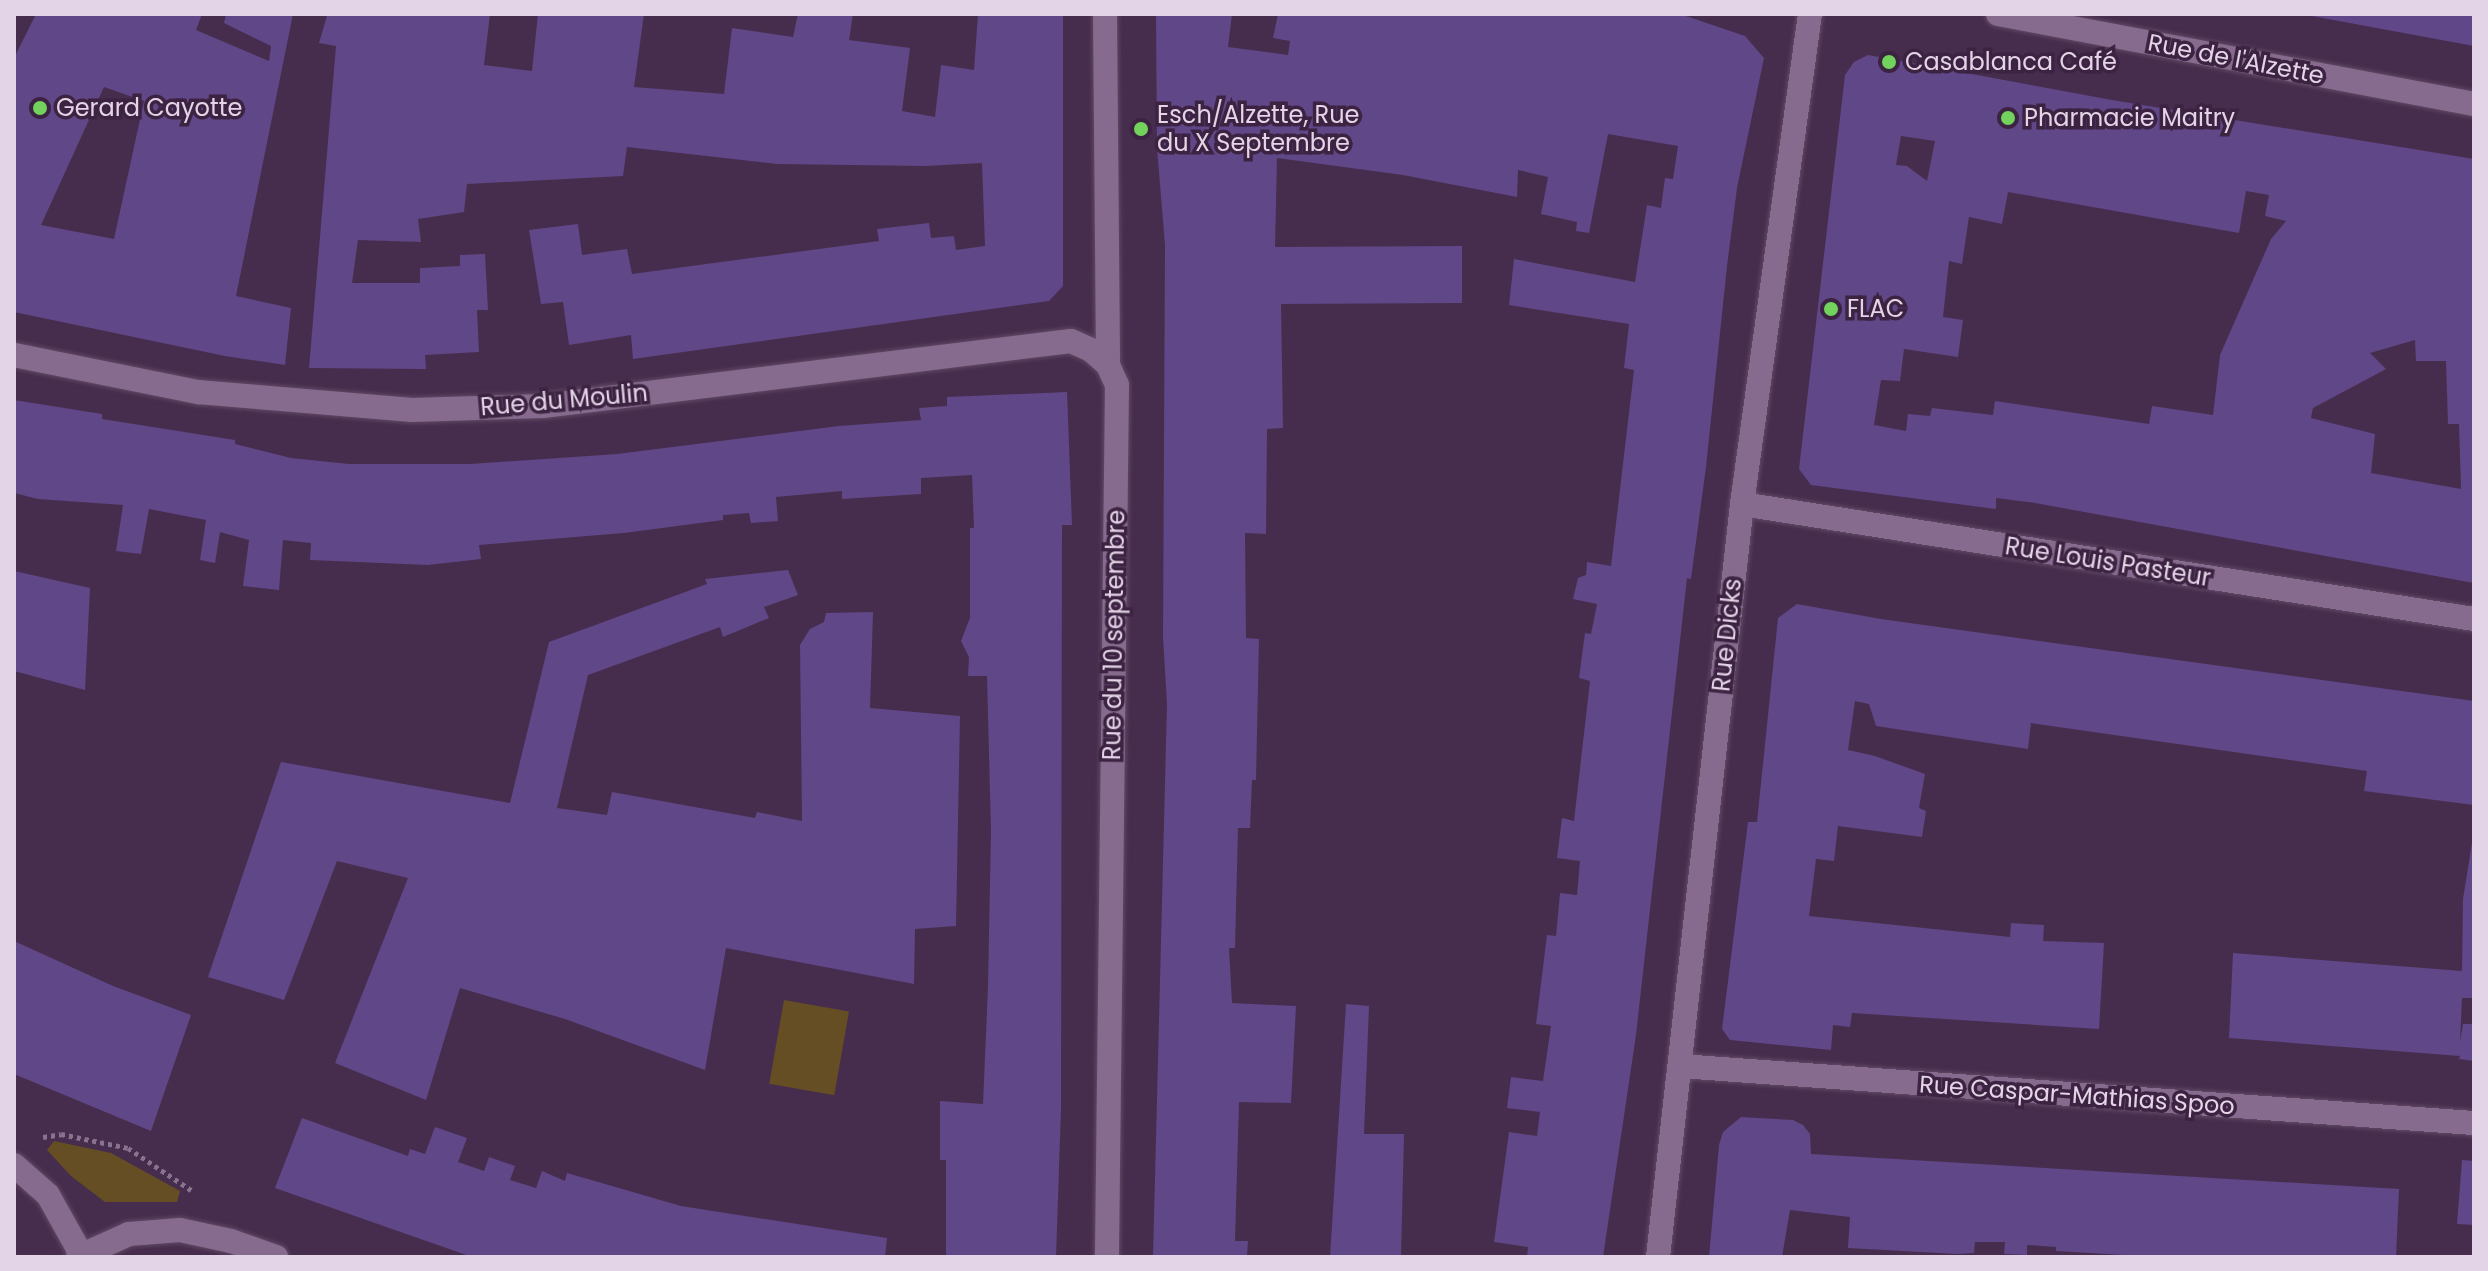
<!DOCTYPE html>
<html>
<head>
<meta charset="utf-8">
<style>
	body { margin:0 }
	#map { position:relative; width:2488px; height:1271px; overflow:hidden; background:#472d4d; font-family:Poppins,sans-serif }
	div>[style] { position:absolute }
	.green>* { inset:0; background:#654e24; transform-origin:0 0 }
	.building>* { inset:0; background:#604787 }
	.path>* { height:5px; margin-top:-2.5px; transform-origin:0; background:repeating-linear-gradient(90deg,#88728d 0 4px,transparent 0 8px) }
	.roads { filter:drop-shadow(0 0 2px #604a65) drop-shadow(0 0 2px #604a65) }
	.minor>* { height:24px; margin:-12px; padding:0 12px; transform-origin:12px; border-radius:12px; background:#876b8e }
	.dots>* { width:22px; height:22px; translate:-50% -50%; box-sizing:border-box; border:4px solid #3c2342; border-radius:50% }
	span { translate:-50% -50%; white-space:nowrap; text-align:center; line-height:1.15; -webkit-text-stroke:7px #3c2342; paint-order:stroke }
	.street-label { font-size:24px; color:#e4d4e7 }
	.poi-label { font-size:24px; color:#e4d4e7 }
	.left { translate:0 -50%; text-align:left }
	.frame { position:absolute; inset:0; border:16px solid #e4d4e7; pointer-events:none }
</style>
</head>
<body>
<div id="map">
	<div class="green">
		<div style="left:784px;top:1000px;width:66px;height:85px;rotate:10deg"></div>
		<div style="clip-path:polygon(54px 1141px,111px 1153px,180px 1191px,177px 1202px,105px 1202px,71px 1176px,47px 1150px)"></div>
	</div>
	<div class="building">
		<div style="clip-path:polygon(evenodd,36px 14px,202px 14px,196px 30px,269px 61px,271px 46px,224px 23px,226px 14px,293px 14px,236px 296px,291px 308px,285px 365px,225px 356px,14px 312px,14px 58px,36px 14px,104px 87px,144px 101px,114px 239px,41px 225px,104px 87px)"></div>
		<div style="clip-path:polygon(324px 14px,490px 14px,484px 65px,532px 71px,538px 14px,644px 14px,634px 87px,724px 94px,732px 28px,793px 37px,798px 14px,853px 14px,849px 40px,910px 48px,902px 111px,935px 117px,941px 65px,974px 70px,978px 14px,1063px 14px,1063px 286px,1049px 301px,633px 359px,631px 335px,569px 345px,563px 302px,541px 304px,529px 230px,578px 224px,582px 255px,627px 249px,632px 274px,879px 241px,877px 229px,929px 223px,931px 238px,954px 236px,956px 250px,985px 246px,982px 163px,926px 166px,778px 164px,627px 147px,623px 176px,467px 184px,464px 212px,418px 219px,421px 242px,358px 240px,352px 283px,420px 283px,420px 268px,460px 266px,460px 255px,485px 254px,488px 310px,477px 310px,479px 352px,425px 355px,426px 369px,309px 368px,336px 46px,319px 43px,327px 16px)"></div>
		<div style="clip-path:polygon(1156px 14px,1232px 14px,1228px 47px,1288px 55px,1290px 41px,1273px 38px,1278px 14px,1680px 14px,1745px 36px,1764px 58px,1737px 188px,1727px 266px,1706px 467px,1691px 579px,1687px 578px,1636px 1035px,1603px 1257px,1527px 1257px,1528px 1247px,1494px 1242px,1509px 1132px,1537px 1136px,1540px 1112px,1507px 1108px,1511px 1077px,1543px 1081px,1551px 1026px,1536px 1024px,1547px 935px,1556px 936px,1560px 893px,1577px 895px,1580px 861px,1557px 858px,1562px 818px,1574px 821px,1590px 681px,1579px 678px,1585px 633px,1591px 634px,1597px 604px,1573px 599px,1578px 578px,1586px 575px,1587px 562px,1611px 566px,1634px 370px,1624px 368px,1629px 324px,1509px 305px,1514px 259px,1635px 282px,1647px 205px,1661px 208px,1665px 178px,1673px 179px,1678px 146px,1608px 134px,1589px 233px,1576px 231px,1577px 222px,1541px 214px,1548px 177px,1518px 170px,1517px 197px,1403px 175px,1277px 158px,1275px 247px,1462px 246px,1462px 303px,1281px 304px,1283px 428px,1267px 429px,1266px 534px,1245px 533px,1246px 638px,1259px 639px,1256px 780px,1252px 780px,1250px 828px,1238px 828px,1235px 948px,1229px 948px,1232px 1003px,1296px 1006px,1291px 1103px,1239px 1102px,1235px 1241px,1248px 1241px,1247px 1257px,1153px 1257px,1167px 704px,1163px 637px,1165px 245px,1157px 148px)"></div>
		<div style="clip-path:polygon(2312px 14px,2474px 14px,2474px 46px,2312px 16px)"></div>
		<div style="clip-path:polygon(evenodd,1868px 55px,2112px 100px,2474px 159px,2474px 583px,2035px 503px,1996px 498px,1996px 509px,1811px 485px,1799px 469px,1845px 75px,1854px 62px,1868px 55px,1901px 136px,1935px 141px,1927px 181px,1907px 166px,1896px 165px,1901px 136px,1868px 55px,2246px 191px,2269px 195px,2265px 216px,2286px 221px,2271px 239px,2220px 355px,2213px 415px,2152px 406px,2149px 424px,1995px 401px,1993px 415px,1932px 408px,1930px 416px,1908px 414px,1906px 431px,1874px 425px,1881px 380px,1900px 381px,1904px 349px,1958px 357px,1963px 320px,1943px 317px,1949px 261px,1962px 264px,1969px 217px,2002px 224px,2008px 192px,2239px 233px,2246px 191px,1868px 55px,2415px 340px,2416px 361px,2446px 361px,2448px 424px,2459px 424px,2461px 489px,2371px 473px,2375px 434px,2311px 418px,2313px 408px,2386px 369px,2370px 353px,2415px 340px)"></div>
		<div style="clip-path:polygon(1067px 392px,1072px 525px,1062px 525px,1061px 1109px,1056px 1257px,946px 1257px,946px 1160px,940px 1160px,940px 1101px,983px 1104px,988px 986px,991px 831px,987px 676px,968px 676px,969px 657px,961px 641px,970px 618px,970px 528px,974px 528px,972px 475px,921px 478px,921px 494px,842px 499px,842px 491px,776px 497px,778px 521px,751px 523px,749px 513px,723px 515px,723px 520px,624px 533px,479px 545px,481px 559px,428px 565px,310px 560px,311px 543px,283px 540px,279px 590px,243px 586px,249px 540px,220px 532px,215px 563px,200px 560px,206px 520px,149px 509px,141px 554px,116px 551px,123px 505px,38px 499px,14px 493px,14px 400px,102px 414px,102px 419px,235px 440px,235px 444px,291px 458px,349px 464px,470px 464px,617px 454px,839px 426px,921px 420px,919px 408px,947px 406px,947px 397px)"></div>
		<div style="clip-path:polygon(788px 570px,798px 595px,764px 607px,769px 618px,723px 637px,720px 627px,588px 675px,557px 808px,607px 815px,612px 792px,755px 818px,757px 812px,802px 821px,800px 645px,810px 629px,824px 622px,826px 613px,873px 612px,870px 708px,960px 716px,956px 926px,915px 929px,914px 984px,726px 948px,705px 1070px,565px 1019px,460px 988px,426px 1100px,335px 1063px,408px 878px,337px 861px,284px 1000px,208px 977px,281px 762px,510px 803px,549px 642px,707px 584px,705px 579px)"></div>
		<div style="clip-path:polygon(14px 571px,90px 588px,85px 690px,14px 671px)"></div>
		<div style="clip-path:polygon(1797px 604px,1881px 619px,2474px 701px,2474px 805px,2364px 791px,2367px 771px,2031px 723px,2028px 749px,1876px 726px,1869px 704px,1855px 701px,1848px 750px,1875px 756px,1925px 774px,1919px 808px,1926px 811px,1922px 837px,1838px 826px,1834px 861px,1816px 859px,1809px 916px,2010px 937px,2011px 923px,2044px 925px,2043px 941px,2104px 943px,2099px 1029px,1852px 1013px,1850px 1027px,1833px 1025px,1831px 1050px,1730px 1040px,1722px 1029px,1748px 822px,1757px 822px,1778px 618px)"></div>
		<div style="clip-path:polygon(2472px 843px,2474px 998px,2462px 998px,2460px 1042px,2463px 1024px,2474px 1024px,2474px 1061px,2459px 1059px,2460px 1056px,2229px 1038px,2233px 953px,2462px 971px,2463px 899px)"></div>
		<div style="clip-path:polygon(14px 941px,113px 986px,191px 1015px,151px 1131px,14px 1074px)"></div>
		<div style="clip-path:polygon(1346px 1004px,1369px 1006px,1364px 1134px,1404px 1134px,1401px 1257px,1330px 1257px)"></div>
		<div style="clip-path:polygon(1741px 1117px,1793px 1120px,1803px 1125px,1810px 1134px,1811px 1154px,2399px 1189px,2396px 1257px,2158px 1257px,2056px 1251px,2056px 1247px,2027px 1245px,2027px 1255px,2004px 1254px,2005px 1242px,1975px 1242px,1974px 1253px,1957px 1254px,1848px 1248px,1850px 1217px,1790px 1210px,1782px 1257px,1709px 1257px,1719px 1145px,1723px 1132px)"></div>
		<div style="clip-path:polygon(302px 1118px,408px 1156px,410px 1149px,425px 1154px,435px 1127px,467px 1138px,458px 1162px,484px 1171px,489px 1157px,515px 1166px,510px 1180px,536px 1188px,542px 1171px,565px 1181px,567px 1173px,681px 1206px,887px 1238px,885px 1257px,472px 1257px,275px 1188px)"></div>
		<div style="clip-path:polygon(2462px 1160px,2474px 1161px,2474px 1225px,2457px 1224px)"></div>
	</div>
	<div class="path">
		<div style="left:43px;top:1137px;width:18px;rotate:-9deg"></div>
		<div style="left:61px;top:1134px;width:68px;rotate:11.8deg"></div>
		<div style="left:128px;top:1148px;width:76px;rotate:33.7deg"></div>
	</div>
	<div class="roads">
		<div class="minor">
			<div style="left:1105px;top:14px;width:351px;rotate:89.5deg"></div>
			<div style="left:1108px;top:365px;width:22px;rotate:66deg"></div>
			<div style="left:1117px;top:385px;width:872px;rotate:90.66deg"></div>
			<div style="left:1998px;top:14px;width:484px;rotate:10.7deg"></div>
			<div style="left:14px;top:355px;width:188px;rotate:11.4deg"></div>
			<div style="left:198px;top:392px;width:215px;rotate:4.8deg"></div>
			<div style="left:412px;top:410px;width:131px;rotate:-1.7deg"></div>
			<div style="left:543px;top:406px;width:532px;rotate:-7.02deg"></div>
			<div style="left:1071px;top:341px;width:22px;rotate:24deg"></div>
			<div style="left:1091px;top:350px;width:23px;rotate:41deg"></div>
			<div style="left:1742px;top:504px;width:741px;rotate:8.93deg"></div>
			<div style="left:1680px;top:1066px;width:796px;rotate:4.11deg"></div>
			<div style="left:14px;top:1165px;width:45px;rotate:41.4deg"></div>
			<div style="left:48px;top:1195px;width:68px;rotate:60.8deg"></div>
			<div style="left:78px;top:1257px;width:56px;rotate:-24.3deg"></div>
			<div style="left:129px;top:1234px;width:51px;rotate:-4.5deg"></div>
			<div style="left:180px;top:1230px;width:52px;rotate:12.2deg"></div>
			<div style="left:231px;top:1241px;width:48px;rotate:19.6deg"></div>
			<div style="left:1658px;top:1257px;width:758px;rotate:-83.63deg"></div>
			<div style="left:1742px;top:504px;width:495px;rotate:-82.1deg"></div>
		</div>
	</div>
	<div class="dots">
		<div style="left:1889px;top:62px;background:#72d25d"></div>
		<div style="left:40px;top:108px;background:#72d25d"></div>
		<div style="left:2008px;top:118px;background:#72d25d"></div>
		<div style="left:1141px;top:129px;background:#72d25d"></div>
		<div style="left:1831px;top:309px;background:#72d25d"></div>
	</div>
	<div class="street-label">
		<span style="left:2236px;top:59px;rotate:11deg">Rue de l'Alzette</span>
		<span style="left:564px;top:400px;rotate:-5deg">Rue du Moulin</span>
		<span style="left:2108px;top:562px;rotate:9deg">Rue Louis Pasteur</span>
		<span style="left:1114px;top:635px;rotate:-89deg">Rue du 10 septembre</span>
		<span style="left:1727px;top:635px;rotate:-84deg">Rue Dicks</span>
		<span style="left:2077px;top:1095px;rotate:4deg">Rue Caspar-Mathias Spoo</span>
	</div>
	<div class="poi-label">
		<span class="left" style="left:1905px;top:62px">Casablanca Café</span>
		<span class="left" style="left:56px;top:108px">Gerard Cayotte</span>
		<span class="left" style="left:1157px;top:129px">Esch/Alzette, Rue<br>du X Septembre</span>
		<span class="left" style="left:2024px;top:118px">Pharmacie Maitry</span>
		<span class="left" style="left:1847px;top:309px">FLAC</span>
	</div>
	<div class="frame"></div>
</div>
</body>
</html>
